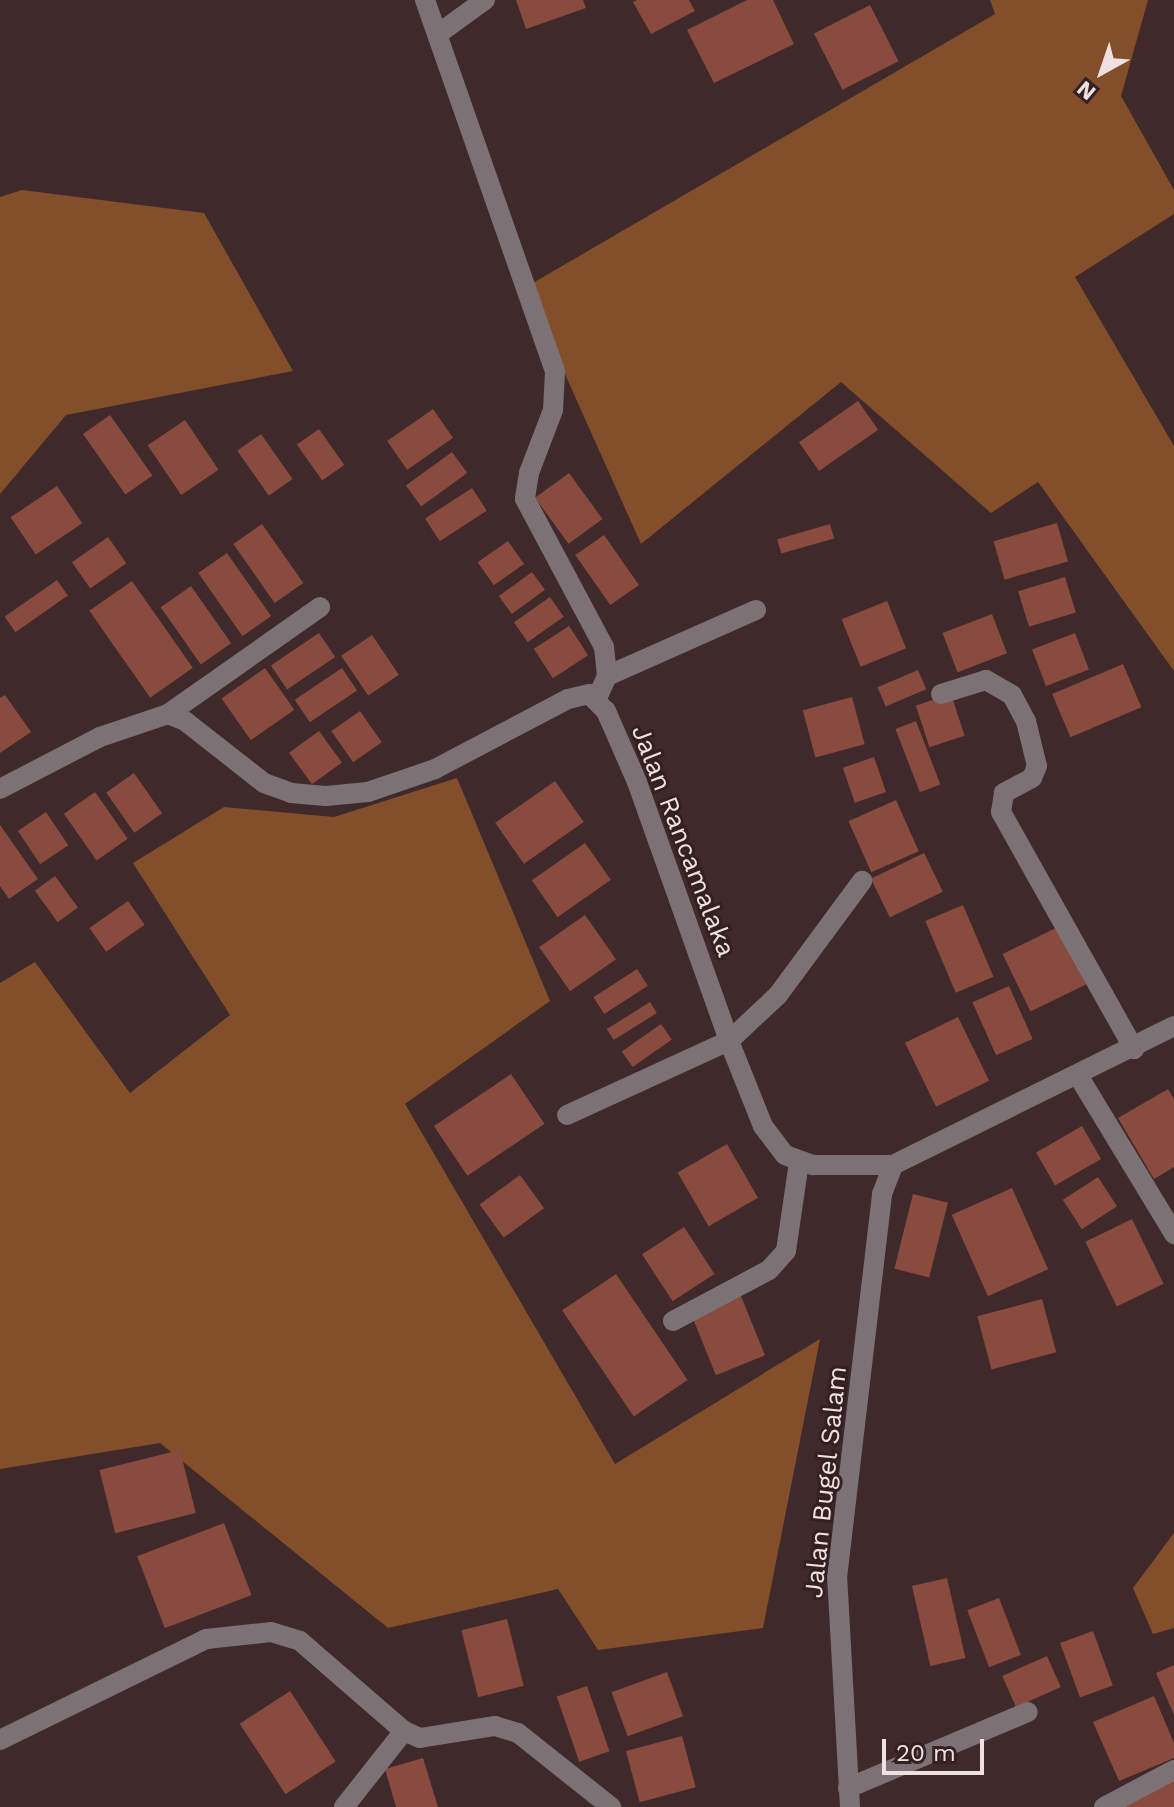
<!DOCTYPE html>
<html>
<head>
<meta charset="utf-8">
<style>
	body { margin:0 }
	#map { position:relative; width:1174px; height:1807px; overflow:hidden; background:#3f292b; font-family:"Work Sans",sans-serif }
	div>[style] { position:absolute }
	.forest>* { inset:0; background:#834f2a }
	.building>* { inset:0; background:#884b3d; transform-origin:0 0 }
	.minor>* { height:20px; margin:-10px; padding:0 10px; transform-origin:10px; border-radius:10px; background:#7c7175 }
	span { translate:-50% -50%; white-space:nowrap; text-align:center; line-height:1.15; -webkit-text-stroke:6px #341f21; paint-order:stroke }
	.street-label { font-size:26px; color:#efe0e1 }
	.north { position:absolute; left:1062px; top:32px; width:80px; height:80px; -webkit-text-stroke:6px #341f21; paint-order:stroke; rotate:220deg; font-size:22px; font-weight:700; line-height:32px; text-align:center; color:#efe0e1 }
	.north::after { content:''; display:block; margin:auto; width:28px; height:36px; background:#efe0e1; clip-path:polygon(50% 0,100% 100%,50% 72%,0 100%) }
	.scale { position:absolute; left:882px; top:1739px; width:102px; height:36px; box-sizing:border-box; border:4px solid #efe0e1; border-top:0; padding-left:10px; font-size:24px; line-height:28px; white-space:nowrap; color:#efe0e1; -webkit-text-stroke:6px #341f21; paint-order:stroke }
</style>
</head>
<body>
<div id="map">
	<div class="forest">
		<div style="clip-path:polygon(990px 0,1148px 0,1121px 96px,1174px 190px,1174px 214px,1075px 277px,1174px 446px,1174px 671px,1038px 482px,991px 513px,841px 382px,641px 544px,526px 287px,995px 14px)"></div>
		<div style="clip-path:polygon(22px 190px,204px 213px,293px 371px,66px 415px,0 494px,0 197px)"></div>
		<div style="clip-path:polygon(457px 778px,550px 1001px,405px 1104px,615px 1464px,820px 1339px,763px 1628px,598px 1650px,558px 1589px,388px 1628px,160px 1443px,0 1469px,0 983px,35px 962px,130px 1093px,230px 1015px,133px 863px,224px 807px,334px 817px)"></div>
		<div style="clip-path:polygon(1174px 1533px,1174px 1628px,1153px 1634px,1133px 1588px)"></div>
	</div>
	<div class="building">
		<div style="clip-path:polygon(516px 0,583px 0,586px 8px,526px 29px)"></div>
		<div style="clip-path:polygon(637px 0,689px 0,695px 11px,651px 34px,633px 2px)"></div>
		<div style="clip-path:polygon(747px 0,773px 0,794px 44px,714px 83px,687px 30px)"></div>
		<div style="left:870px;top:5px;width:63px;height:63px;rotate:63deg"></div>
		<div style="left:858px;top:401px;width:35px;height:72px;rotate:55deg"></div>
		<div style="left:433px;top:409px;width:35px;height:56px;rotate:55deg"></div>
		<div style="left:110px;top:415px;width:74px;height:33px;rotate:55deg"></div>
		<div style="left:185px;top:420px;width:60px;height:45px;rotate:56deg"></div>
		<div style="left:319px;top:429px;width:44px;height:27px;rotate:55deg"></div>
		<div style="left:261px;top:434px;width:55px;height:29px;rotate:55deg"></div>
		<div style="left:452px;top:452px;width:26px;height:57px;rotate:54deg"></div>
		<div style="left:569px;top:473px;width:57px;height:42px;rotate:54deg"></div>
		<div style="left:57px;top:486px;width:45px;height:56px;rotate:56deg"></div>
		<div style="left:472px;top:488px;width:27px;height:56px;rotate:57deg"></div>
		<div style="left:1057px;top:523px;width:40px;height:66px;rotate:74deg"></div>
		<div style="left:262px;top:524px;width:72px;height:35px;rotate:55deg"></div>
		<div style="left:830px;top:524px;width:15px;height:55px;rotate:74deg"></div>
		<div style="left:604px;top:535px;width:61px;height:35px;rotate:55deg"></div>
		<div style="left:108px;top:537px;width:32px;height:44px;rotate:55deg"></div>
		<div style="left:508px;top:541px;width:28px;height:37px;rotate:55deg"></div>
		<div style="left:227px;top:553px;width:77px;height:35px;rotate:55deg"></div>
		<div style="left:532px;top:572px;width:22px;height:41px;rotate:54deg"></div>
		<div style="left:1065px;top:577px;width:37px;height:49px;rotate:73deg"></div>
		<div style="left:57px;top:580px;width:19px;height:64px;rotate:55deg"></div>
		<div style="left:132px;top:581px;width:106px;height:52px;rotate:55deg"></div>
		<div style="left:191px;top:586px;width:70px;height:37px;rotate:55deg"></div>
		<div style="left:550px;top:597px;width:24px;height:44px;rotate:55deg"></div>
		<div style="left:887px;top:601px;width:51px;height:49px;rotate:68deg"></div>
		<div style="left:992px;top:614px;width:42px;height:53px;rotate:69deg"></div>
		<div style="left:569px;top:626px;width:35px;height:42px;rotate:57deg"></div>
		<div style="left:319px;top:633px;width:29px;height:58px;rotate:56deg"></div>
		<div style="left:1075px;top:633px;width:39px;height:46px;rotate:69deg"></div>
		<div style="left:372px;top:635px;width:48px;height:37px;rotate:56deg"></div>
		<div style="left:1123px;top:664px;width:47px;height:77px;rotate:67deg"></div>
		<div style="left:265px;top:668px;width:51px;height:53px;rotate:55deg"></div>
		<div style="left:342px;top:668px;width:27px;height:57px;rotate:56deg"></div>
		<div style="left:918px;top:670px;width:21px;height:44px;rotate:67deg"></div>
		<div style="left:951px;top:694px;width:44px;height:37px;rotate:72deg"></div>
		<div style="clip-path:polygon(5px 695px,31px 732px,0 753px,0 698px)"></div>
		<div style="left:852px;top:697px;width:49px;height:51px;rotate:75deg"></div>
		<div style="left:360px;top:711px;width:38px;height:35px;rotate:55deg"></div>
		<div style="left:916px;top:721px;width:68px;height:22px;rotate:69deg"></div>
		<div style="left:319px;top:731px;width:39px;height:37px;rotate:54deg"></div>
		<div style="left:874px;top:757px;width:37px;height:33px;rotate:71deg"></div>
		<div style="left:134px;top:773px;width:49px;height:34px;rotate:55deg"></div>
		<div style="left:555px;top:781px;width:50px;height:73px;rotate:55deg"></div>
		<div style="left:95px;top:792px;width:57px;height:38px;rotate:55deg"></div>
		<div style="left:896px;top:800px;width:56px;height:52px;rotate:66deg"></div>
		<div style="left:46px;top:812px;width:40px;height:34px;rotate:56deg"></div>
		<div style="clip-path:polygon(0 825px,38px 879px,9px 899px,0 886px)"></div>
		<div style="left:585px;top:843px;width:45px;height:65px;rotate:55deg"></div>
		<div style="left:924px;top:853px;width:43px;height:59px;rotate:64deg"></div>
		<div style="left:55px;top:876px;width:39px;height:25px;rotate:54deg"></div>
		<div style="left:128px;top:901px;width:29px;height:47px;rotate:55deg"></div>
		<div style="left:963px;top:905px;width:78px;height:41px;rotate:67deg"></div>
		<div style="left:585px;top:915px;width:54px;height:56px;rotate:55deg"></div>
		<div style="left:1060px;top:926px;width:64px;height:64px;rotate:64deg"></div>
		<div style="left:637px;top:969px;width:20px;height:52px;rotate:57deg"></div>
		<div style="left:1009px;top:986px;width:58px;height:40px;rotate:66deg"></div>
		<div style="left:650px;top:1002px;width:13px;height:51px;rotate:58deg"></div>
		<div style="left:958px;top:1017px;width:71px;height:59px;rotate:64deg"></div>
		<div style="left:661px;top:1024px;width:19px;height:48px;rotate:55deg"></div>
		<div style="left:511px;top:1074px;width:60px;height:93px;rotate:56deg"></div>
		<div style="clip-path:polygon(1168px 1089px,1174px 1099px,1174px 1167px,1154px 1179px,1118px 1118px)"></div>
		<div style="left:1082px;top:1126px;width:38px;height:53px;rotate:60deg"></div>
		<div style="left:727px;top:1144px;width:62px;height:57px;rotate:60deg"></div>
		<div style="left:520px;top:1175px;width:41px;height:50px;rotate:54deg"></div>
		<div style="left:1098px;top:1177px;width:35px;height:42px;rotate:57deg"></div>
		<div style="left:1012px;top:1188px;width:89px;height:66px;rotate:66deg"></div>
		<div style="left:913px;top:1194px;width:36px;height:77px;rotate:14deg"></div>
		<div style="left:1132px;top:1219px;width:72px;height:52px;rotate:64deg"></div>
		<div style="left:684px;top:1227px;width:56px;height:50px;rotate:57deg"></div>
		<div style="left:616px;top:1274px;width:128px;height:65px;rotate:56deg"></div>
		<div style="left:741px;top:1296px;width:64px;height:53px;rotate:68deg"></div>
		<div style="left:1042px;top:1299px;width:55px;height:67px;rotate:75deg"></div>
		<div style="left:180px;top:1450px;width:65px;height:83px;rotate:76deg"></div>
		<div style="left:224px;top:1523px;width:77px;height:93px;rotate:69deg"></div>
		<div style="left:947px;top:1578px;width:82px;height:36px;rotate:77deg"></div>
		<div style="left:999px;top:1598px;width:61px;height:34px;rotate:69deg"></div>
		<div style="left:507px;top:1619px;width:69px;height:47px;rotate:76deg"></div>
		<div style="left:1093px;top:1631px;width:58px;height:35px;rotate:70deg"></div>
		<div style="left:1047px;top:1656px;width:34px;height:49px;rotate:66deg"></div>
		<div style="clip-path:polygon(1174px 1665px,1174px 1715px,1156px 1673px)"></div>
		<div style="left:667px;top:1672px;width:47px;height:59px;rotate:70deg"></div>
		<div style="left:587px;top:1686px;width:69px;height:32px;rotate:71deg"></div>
		<div style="left:290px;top:1691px;width:84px;height:60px;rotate:57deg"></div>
		<div style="clip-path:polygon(1154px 1696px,1174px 1743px,1174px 1758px,1119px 1781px,1093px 1722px)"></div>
		<div style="left:682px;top:1736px;width:53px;height:58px;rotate:75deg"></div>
		<div style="clip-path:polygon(423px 1758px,438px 1807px,396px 1807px,385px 1769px)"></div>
		<div style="clip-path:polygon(1174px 1775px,1174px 1807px,1117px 1807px)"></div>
	</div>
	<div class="minor">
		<div style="left:425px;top:0;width:394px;rotate:70.7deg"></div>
		<div style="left:555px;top:372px;width:38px;rotate:93deg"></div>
		<div style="left:553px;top:410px;width:67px;rotate:110.9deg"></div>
		<div style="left:529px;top:473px;width:26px;rotate:99deg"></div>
		<div style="left:525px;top:499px;width:168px;rotate:61.9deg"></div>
		<div style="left:604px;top:647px;width:29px;rotate:84deg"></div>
		<div style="left:607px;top:676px;width:24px;rotate:114deg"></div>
		<div style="left:438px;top:34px;width:58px;rotate:-35.9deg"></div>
		<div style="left:607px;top:676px;width:163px;rotate:-23.9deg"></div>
		<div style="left:941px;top:694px;width:47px;rotate:-17.3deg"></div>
		<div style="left:986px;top:680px;width:30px;rotate:30deg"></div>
		<div style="left:1012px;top:695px;width:30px;rotate:62deg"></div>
		<div style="left:1026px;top:721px;width:46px;rotate:76.3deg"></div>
		<div style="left:1037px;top:766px;width:13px;rotate:113deg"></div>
		<div style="left:1032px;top:778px;width:32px;rotate:152deg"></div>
		<div style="left:1004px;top:793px;width:19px;rotate:99deg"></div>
		<div style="left:1001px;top:812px;width:272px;rotate:60.7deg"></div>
		<div style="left:168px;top:714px;width:186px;rotate:-35.1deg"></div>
		<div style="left:0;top:789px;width:113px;rotate:-27.5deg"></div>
		<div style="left:100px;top:737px;width:72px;rotate:-18.7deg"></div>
		<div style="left:168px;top:714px;width:18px;rotate:22deg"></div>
		<div style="left:185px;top:721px;width:100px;rotate:38.1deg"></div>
		<div style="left:264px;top:783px;width:29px;rotate:20deg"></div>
		<div style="left:291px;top:793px;width:35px;rotate:5deg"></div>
		<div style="left:326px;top:796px;width:42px;rotate:-5.4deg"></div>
		<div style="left:368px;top:792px;width:71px;rotate:-18.9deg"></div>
		<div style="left:435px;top:769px;width:150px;rotate:-27.8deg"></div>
		<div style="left:568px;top:699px;width:22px;rotate:-13deg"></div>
		<div style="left:589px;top:694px;width:24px;rotate:45deg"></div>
		<div style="left:606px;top:711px;width:77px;rotate:66.4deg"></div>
		<div style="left:637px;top:782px;width:275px;rotate:70.4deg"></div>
		<div style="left:729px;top:1041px;width:92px;rotate:68.2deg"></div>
		<div style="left:763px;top:1126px;width:36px;rotate:53deg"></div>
		<div style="left:785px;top:1155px;width:30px;rotate:20deg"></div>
		<div style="left:813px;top:1165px;width:80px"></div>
		<div style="left:893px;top:1165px;width:313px;rotate:-26.3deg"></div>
		<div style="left:1079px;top:1077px;width:184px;rotate:58.8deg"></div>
		<div style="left:567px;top:1115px;width:178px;rotate:-24.6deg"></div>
		<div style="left:729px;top:1041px;width:67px;rotate:-43.2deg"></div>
		<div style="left:778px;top:995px;width:142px;rotate:-53.6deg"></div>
		<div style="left:673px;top:1321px;width:109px;rotate:-28deg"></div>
		<div style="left:769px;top:1270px;width:25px;rotate:-48deg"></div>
		<div style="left:786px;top:1251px;width:90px;rotate:-81.7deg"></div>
		<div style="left:0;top:1740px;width:229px;rotate:-26.1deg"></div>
		<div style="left:206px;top:1639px;width:65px;rotate:-6.1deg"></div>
		<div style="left:271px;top:1632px;width:30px;rotate:17deg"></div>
		<div style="left:300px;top:1641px;width:138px;rotate:40.9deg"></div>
		<div style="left:404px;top:1731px;width:17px;rotate:24deg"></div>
		<div style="left:420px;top:1738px;width:76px;rotate:-9.1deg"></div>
		<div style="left:495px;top:1726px;width:24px;rotate:17deg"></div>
		<div style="left:518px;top:1733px;width:119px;rotate:38.5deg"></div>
		<div style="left:848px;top:1788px;width:195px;rotate:-22.9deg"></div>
		<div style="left:344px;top:1807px;width:97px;rotate:-51.7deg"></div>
		<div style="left:850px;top:1807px;width:229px;rotate:-93.2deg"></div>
		<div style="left:837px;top:1578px;width:387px;rotate:-83.3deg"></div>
		<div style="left:882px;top:1194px;width:31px;rotate:-69deg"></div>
		<div style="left:1104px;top:1807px;width:79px;rotate:-27.9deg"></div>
	</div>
	<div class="street-label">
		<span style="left:683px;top:841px;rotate:69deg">Jalan Rancamalaka</span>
		<span style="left:826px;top:1482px;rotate:-84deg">Jalan Bugel Salam</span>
	</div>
	<div class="north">N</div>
	<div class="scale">20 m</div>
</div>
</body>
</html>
